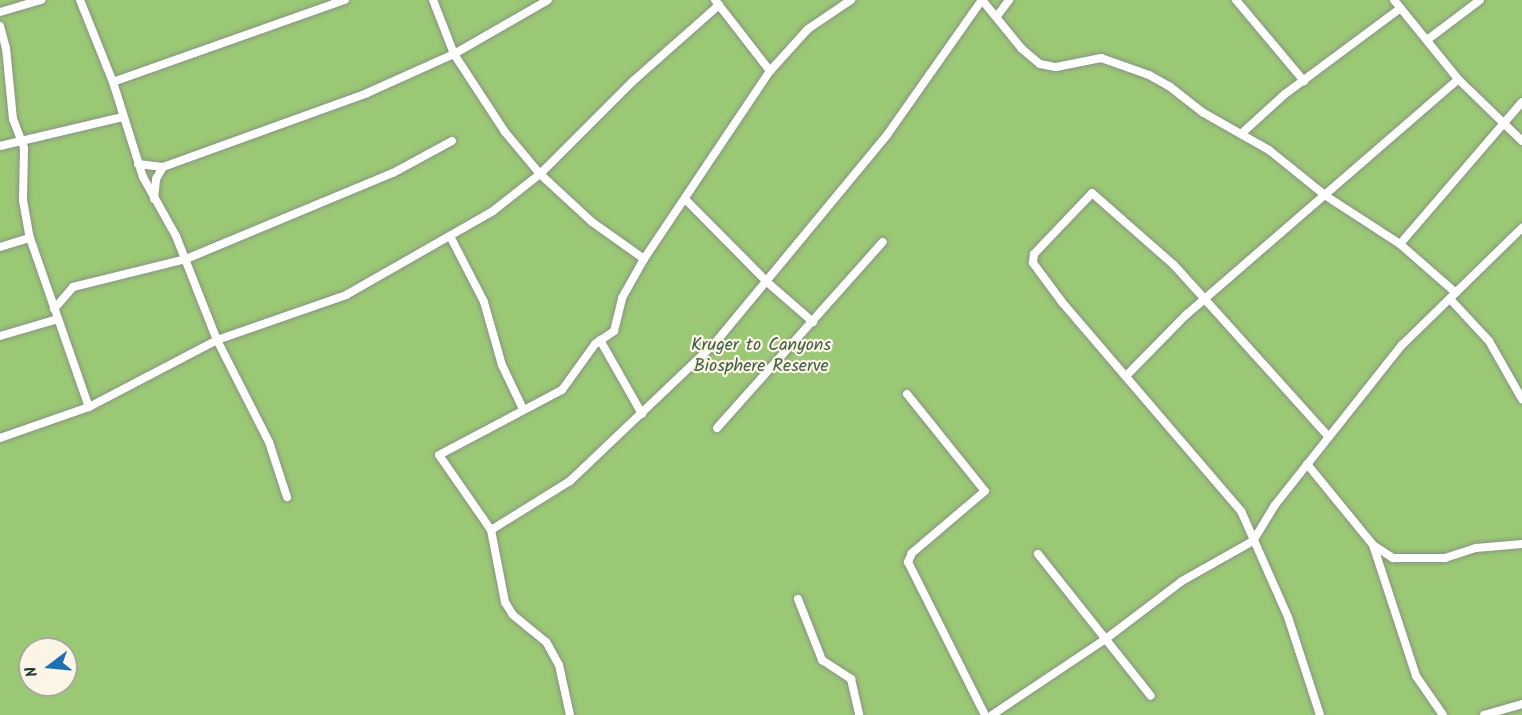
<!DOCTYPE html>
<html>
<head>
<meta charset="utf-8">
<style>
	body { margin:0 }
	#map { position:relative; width:1522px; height:715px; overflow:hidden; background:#f2eacf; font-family:Kalam,sans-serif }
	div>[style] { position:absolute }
	.green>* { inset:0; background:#9bc875 }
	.roads { filter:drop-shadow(0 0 2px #889482) drop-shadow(0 0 2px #889482) }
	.street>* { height:8px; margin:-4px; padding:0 4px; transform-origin:4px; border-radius:4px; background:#fff }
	span { translate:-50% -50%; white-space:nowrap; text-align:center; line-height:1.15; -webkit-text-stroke:4.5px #fcf5e5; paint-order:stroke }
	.park-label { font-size:18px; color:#3e6044 }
	.north { position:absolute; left:18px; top:637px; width:60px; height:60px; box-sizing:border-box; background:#fcf5e5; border:2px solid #a4ab9e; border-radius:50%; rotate:254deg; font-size:16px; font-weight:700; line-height:24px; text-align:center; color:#1f3d34 }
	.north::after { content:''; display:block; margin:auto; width:21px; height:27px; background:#1f6fb2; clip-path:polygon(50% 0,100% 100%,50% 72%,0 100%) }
</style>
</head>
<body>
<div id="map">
	<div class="green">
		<div style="clip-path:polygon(evenodd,0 0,1522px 0,1522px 715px,0 715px,0 0,30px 649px,66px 649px,66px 685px,30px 685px,30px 649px)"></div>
	</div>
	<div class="roads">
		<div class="street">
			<div style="left:80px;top:0;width:88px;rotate:68.1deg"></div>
			<div style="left:113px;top:82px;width:100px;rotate:72.5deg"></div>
			<div style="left:143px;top:177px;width:68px;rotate:60.8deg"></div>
			<div style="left:176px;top:236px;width:112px;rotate:68.5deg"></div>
			<div style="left:217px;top:340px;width:114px;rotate:63deg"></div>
			<div style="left:269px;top:442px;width:58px;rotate:71.9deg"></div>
			<div style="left:433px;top:0;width:58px;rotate:68.7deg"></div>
			<div style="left:454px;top:54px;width:93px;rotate:56.8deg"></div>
			<div style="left:505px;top:132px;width:55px;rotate:50.2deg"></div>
			<div style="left:540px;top:174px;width:71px;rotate:42.7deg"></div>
			<div style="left:592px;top:222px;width:64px;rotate:35.4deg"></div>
			<div style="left:715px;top:0;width:90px;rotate:52.2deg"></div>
			<div style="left:1236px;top:0;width:106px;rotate:50deg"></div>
			<div style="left:1394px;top:0;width:102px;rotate:51deg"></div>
			<div style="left:1458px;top:79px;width:89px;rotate:44.1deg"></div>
			<div style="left:0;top:12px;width:43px;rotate:-16.3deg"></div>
			<div style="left:997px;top:16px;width:20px;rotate:-53deg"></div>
			<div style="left:0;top:26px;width:23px;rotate:75deg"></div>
			<div style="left:6px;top:48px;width:71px;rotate:84.4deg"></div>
			<div style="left:13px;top:119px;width:31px;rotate:69deg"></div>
			<div style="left:24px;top:148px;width:52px;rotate:91.1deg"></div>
			<div style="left:23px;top:200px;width:39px;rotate:80deg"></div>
			<div style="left:30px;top:238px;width:179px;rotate:70.8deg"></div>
			<div style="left:1427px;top:40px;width:66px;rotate:-37deg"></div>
			<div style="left:113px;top:82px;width:246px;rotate:-19.5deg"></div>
			<div style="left:1241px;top:134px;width:59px;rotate:-42.3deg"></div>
			<div style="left:1285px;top:94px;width:144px;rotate:-36.6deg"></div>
			<div style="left:0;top:146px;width:126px;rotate:-13.3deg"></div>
			<div style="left:138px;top:164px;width:25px;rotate:7deg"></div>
			<div style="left:163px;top:167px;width:217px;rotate:-19.9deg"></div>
			<div style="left:367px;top:93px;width:95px;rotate:-24.1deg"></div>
			<div style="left:454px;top:54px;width:108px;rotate:-29.9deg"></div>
			<div style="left:154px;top:199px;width:20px;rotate:-84deg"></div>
			<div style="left:156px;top:179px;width:14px;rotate:-60deg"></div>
			<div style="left:685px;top:199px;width:117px;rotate:45.3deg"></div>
			<div style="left:767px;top:282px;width:61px;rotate:41deg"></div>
			<div style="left:450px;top:236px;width:74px;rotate:62.7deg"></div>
			<div style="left:484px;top:302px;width:66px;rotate:74.1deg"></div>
			<div style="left:502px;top:365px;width:49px;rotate:64.5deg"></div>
			<div style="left:1400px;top:244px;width:187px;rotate:-49.3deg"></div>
			<div style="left:0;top:247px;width:31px;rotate:-17deg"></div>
			<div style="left:1450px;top:299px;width:57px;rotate:47.1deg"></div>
			<div style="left:1489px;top:341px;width:67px;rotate:60.4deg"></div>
			<div style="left:54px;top:309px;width:29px;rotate:-49deg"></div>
			<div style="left:73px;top:287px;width:116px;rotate:-13.9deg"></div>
			<div style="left:186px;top:259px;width:224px;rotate:-22.6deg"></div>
			<div style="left:393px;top:173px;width:67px;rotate:-28.5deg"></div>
			<div style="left:0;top:336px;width:60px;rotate:-16.3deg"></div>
			<div style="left:600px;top:340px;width:85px;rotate:60.4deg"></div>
			<div style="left:1126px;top:376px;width:86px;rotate:-45.5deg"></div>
			<div style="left:1186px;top:315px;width:360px;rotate:-40.9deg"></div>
			<div style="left:907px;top:394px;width:124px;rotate:51.2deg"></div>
			<div style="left:985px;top:491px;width:96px;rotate:139.7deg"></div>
			<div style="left:912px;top:553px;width:10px;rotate:114deg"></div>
			<div style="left:908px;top:562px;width:171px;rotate:63.3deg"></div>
			<div style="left:717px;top:428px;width:249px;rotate:-48.3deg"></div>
			<div style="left:0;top:438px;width:94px;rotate:-19.2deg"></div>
			<div style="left:89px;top:407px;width:144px;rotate:-27.6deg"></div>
			<div style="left:217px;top:340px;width:137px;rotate:-19.2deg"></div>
			<div style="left:346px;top:295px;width:169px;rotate:-29.7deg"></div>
			<div style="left:493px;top:211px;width:60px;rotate:-38.2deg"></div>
			<div style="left:540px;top:174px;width:132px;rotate:-45deg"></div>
			<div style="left:633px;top:81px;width:115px;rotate:-41.5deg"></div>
			<div style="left:1307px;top:464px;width:104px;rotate:50.8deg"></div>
			<div style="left:1373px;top:545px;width:24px;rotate:33deg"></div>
			<div style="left:1393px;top:558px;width:52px"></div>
			<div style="left:1445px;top:558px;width:33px;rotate:-18deg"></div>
			<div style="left:1476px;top:548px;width:46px;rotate:-5deg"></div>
			<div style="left:491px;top:530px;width:93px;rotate:-31.8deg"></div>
			<div style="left:570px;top:481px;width:200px;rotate:-43.6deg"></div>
			<div style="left:715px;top:343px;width:270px;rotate:-50.4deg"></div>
			<div style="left:887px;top:135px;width:165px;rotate:-54.9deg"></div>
			<div style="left:982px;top:0;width:63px;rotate:50.8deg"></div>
			<div style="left:1022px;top:49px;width:23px;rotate:40deg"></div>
			<div style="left:1040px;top:64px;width:16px;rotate:11deg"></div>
			<div style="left:1056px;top:67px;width:46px;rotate:-11.3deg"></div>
			<div style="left:1101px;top:58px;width:51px;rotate:19.5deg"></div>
			<div style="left:1149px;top:75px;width:23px;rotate:29deg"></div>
			<div style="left:1169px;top:86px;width:42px;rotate:38.2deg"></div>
			<div style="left:1202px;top:112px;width:77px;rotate:29.6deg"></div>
			<div style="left:1269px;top:150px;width:73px;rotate:38.9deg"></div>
			<div style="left:1326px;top:196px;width:88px;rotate:33deg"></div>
			<div style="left:1400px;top:244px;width:74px;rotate:41.2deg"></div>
			<div style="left:1373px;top:545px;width:138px;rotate:71.8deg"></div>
			<div style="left:1416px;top:676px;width:47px;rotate:55.3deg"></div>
			<div style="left:1038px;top:554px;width:181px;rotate:51.5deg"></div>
			<div style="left:798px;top:599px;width:66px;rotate:68.5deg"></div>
			<div style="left:822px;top:660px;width:35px;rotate:33deg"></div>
			<div style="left:851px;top:679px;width:37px;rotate:77deg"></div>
			<div style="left:570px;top:715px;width:51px;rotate:-102.4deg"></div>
			<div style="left:559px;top:665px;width:26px;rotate:-119deg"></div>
			<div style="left:546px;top:642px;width:43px;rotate:-140.7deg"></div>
			<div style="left:513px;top:615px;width:15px;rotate:-122deg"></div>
			<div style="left:505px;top:602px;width:73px;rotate:-101deg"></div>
			<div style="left:491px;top:530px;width:91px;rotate:-124.7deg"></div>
			<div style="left:439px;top:455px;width:139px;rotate:-27.9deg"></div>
			<div style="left:562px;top:390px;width:57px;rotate:-54.3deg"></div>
			<div style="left:595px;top:344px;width:23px;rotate:-34deg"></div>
			<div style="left:614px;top:331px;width:34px;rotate:-76deg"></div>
			<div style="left:622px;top:298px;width:45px;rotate:-60.6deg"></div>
			<div style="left:644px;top:259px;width:226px;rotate:-56.2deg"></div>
			<div style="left:770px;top:71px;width:57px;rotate:-47.9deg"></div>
			<div style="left:808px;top:29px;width:52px;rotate:-34deg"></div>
			<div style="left:992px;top:715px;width:138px;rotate:-33.8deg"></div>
			<div style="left:1107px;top:638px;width:94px;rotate:-37.2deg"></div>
			<div style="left:1182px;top:581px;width:81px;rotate:-29.4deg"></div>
			<div style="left:1253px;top:541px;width:42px;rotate:-58.6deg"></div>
			<div style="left:1275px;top:505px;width:204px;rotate:-51.6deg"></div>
			<div style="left:1402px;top:345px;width:168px;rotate:-44.3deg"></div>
			<div style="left:1320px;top:715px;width:103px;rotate:-108.1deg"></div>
			<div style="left:1288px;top:617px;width:116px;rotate:-113.9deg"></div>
			<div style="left:1241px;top:511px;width:275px;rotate:-130.6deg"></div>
			<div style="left:1062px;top:302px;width:49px;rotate:-126.6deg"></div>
			<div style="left:1033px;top:263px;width:9px;rotate:-84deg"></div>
			<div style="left:1034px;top:254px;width:84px;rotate:-46.4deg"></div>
			<div style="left:1092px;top:193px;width:109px;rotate:41.3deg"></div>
			<div style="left:1174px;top:265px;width:230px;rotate:48deg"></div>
			<div style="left:1484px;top:715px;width:40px;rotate:-16deg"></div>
		</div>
	</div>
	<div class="park-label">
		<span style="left:761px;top:357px">Kruger to Canyons<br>Biosphere Reserve</span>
	</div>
	<div class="north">N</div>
</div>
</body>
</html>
